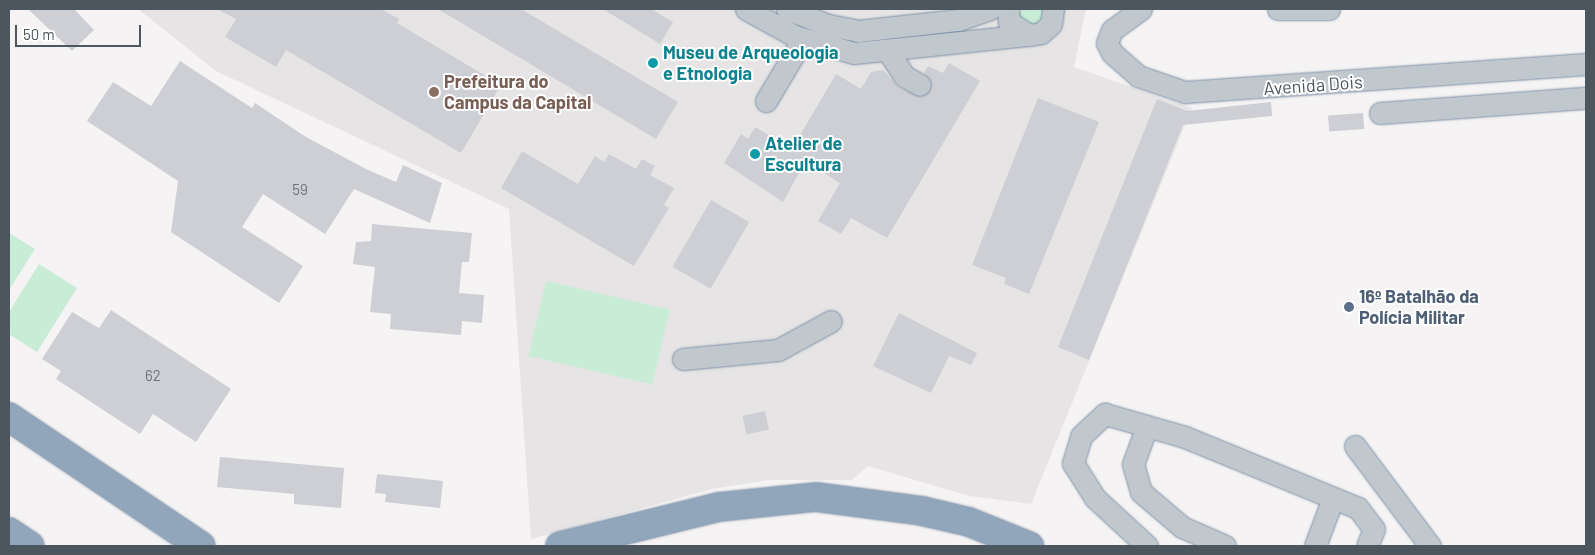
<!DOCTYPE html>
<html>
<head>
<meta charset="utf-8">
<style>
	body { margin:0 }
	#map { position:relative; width:1595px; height:555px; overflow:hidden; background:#f5f3f3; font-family:Barlow,sans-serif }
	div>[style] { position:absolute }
	.education>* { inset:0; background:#e6e4e4 }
	.green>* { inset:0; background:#c8ecd6; transform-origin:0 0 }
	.building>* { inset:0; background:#cdcfd4; transform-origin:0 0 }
	.roads { filter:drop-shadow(0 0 1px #7c90a7) drop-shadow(0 0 1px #7c90a7) }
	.minor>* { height:21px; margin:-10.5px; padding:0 10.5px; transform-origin:10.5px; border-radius:10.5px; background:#c0c7cd }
	.highway>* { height:28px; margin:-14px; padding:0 14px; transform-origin:14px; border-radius:14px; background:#91a5bb }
	.dots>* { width:14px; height:14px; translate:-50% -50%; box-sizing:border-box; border:2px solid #fff; border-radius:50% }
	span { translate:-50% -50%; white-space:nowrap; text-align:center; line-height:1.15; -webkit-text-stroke:4px #fff; paint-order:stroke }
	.number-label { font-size:15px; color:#6c747c }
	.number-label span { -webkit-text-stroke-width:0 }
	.culture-label { font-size:18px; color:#0d838f; font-weight:700 }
	.left { translate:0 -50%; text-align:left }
	.education-label { font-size:18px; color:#785e54; font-weight:700 }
	.street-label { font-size:18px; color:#4c565e }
	.service-label { font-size:18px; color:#4e5e75; font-weight:700 }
	.frame { position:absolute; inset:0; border:10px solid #4c565e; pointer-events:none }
	.scale { position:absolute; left:15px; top:25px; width:126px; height:22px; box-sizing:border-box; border:2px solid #4c565e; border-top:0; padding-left:6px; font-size:15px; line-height:18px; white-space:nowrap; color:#4c565e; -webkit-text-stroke:4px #fff; paint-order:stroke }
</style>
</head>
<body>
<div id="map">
	<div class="education">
		<div style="clip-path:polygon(138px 9px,1086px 9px,1074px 67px,1192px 108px,1031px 504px,969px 496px,868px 466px,852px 480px,769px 480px,712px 489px,531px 539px,509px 209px,216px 71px)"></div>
	</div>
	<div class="green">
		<div style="clip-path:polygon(1013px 9px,1048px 9px,1033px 31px)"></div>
		<div style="clip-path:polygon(9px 233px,35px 249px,9px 290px)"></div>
		<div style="clip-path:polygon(39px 264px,77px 288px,37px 352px,9px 334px,9px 312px)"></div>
		<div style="left:546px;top:281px;width:127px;height:77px;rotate:13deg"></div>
	</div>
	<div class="building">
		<div style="clip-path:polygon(28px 9px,74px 9px,94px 30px,72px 51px)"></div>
		<div style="clip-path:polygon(217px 9px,381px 9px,399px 19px,397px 23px,501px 85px,461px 153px,286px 50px,276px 67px,225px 37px,236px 19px)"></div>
		<div style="clip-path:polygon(438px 9px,521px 9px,678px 102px,656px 139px)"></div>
		<div style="clip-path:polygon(603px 9px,651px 9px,673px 22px,660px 44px)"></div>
		<div style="clip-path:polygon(180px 61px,252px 108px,255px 103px,306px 137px,368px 170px,396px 182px,403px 165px,442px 183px,430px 223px,354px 189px,325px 234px,263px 194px,242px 227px,303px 266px,279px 303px,171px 232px,178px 181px,87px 121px,113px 82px,151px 106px)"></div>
		<div style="clip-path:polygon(949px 63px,980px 81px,887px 238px,851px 218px,841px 234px,818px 221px,840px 183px,816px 168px,814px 172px,803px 166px,783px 202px,724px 163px,741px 134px,748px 139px,755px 127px,792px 149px,836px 74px,861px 89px,871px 72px,883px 70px,898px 87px,921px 97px,932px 85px,924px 73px,928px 66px,943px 73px)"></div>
		<div style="clip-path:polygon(1038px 98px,1099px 122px,1029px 294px,1004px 284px,1006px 278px,972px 265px)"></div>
		<div style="clip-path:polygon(1157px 99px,1187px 111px,1271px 102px,1272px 116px,1183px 125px,1089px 360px,1058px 347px)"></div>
		<div style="left:1363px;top:113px;width:16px;height:35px;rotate:86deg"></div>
		<div style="clip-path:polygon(522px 151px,578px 184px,595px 156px,604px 162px,609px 154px,636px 169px,642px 159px,655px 166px,650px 175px,674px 188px,664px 205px,669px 208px,634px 266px,501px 188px)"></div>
		<div style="left:711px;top:200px;width:44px;height:77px;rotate:30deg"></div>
		<div style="clip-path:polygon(372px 224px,472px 233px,469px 262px,462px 262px,459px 293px,484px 295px,482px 323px,462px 321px,461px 335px,390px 329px,391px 314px,370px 312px,375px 267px,353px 264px,356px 242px,371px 241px)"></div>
		<div style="clip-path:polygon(111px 310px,231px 389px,196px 442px,153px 414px,140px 434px,56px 379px,61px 371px,42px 359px,72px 312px,99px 328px)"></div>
		<div style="clip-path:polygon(899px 313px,977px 353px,971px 365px,949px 356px,931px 393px,873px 366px)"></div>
		<div style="left:765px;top:411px;width:19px;height:23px;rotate:78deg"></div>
		<div style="clip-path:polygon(220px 457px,344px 468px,341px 508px,294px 504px,294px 494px,217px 487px)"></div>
		<div style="clip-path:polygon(377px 474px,443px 481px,440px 508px,385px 502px,386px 494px,375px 493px)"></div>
	</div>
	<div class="roads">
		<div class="minor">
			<div style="left:746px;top:9px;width:56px;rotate:28.9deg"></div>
			<div style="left:795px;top:36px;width:61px;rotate:16.1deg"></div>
			<div style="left:854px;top:53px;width:176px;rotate:-5.9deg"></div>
			<div style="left:787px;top:9px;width:44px;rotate:21.3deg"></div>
			<div style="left:828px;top:25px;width:31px;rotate:11deg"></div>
			<div style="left:858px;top:31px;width:101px;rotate:-6.3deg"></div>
			<div style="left:958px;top:20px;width:34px;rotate:-19deg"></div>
			<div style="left:1008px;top:9px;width:13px;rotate:86deg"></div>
			<div style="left:1009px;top:22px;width:24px;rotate:33deg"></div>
			<div style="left:1029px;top:35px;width:12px;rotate:-9deg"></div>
			<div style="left:1041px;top:33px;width:13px;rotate:-42deg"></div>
			<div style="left:1051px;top:24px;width:15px;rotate:-82deg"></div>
			<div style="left:1141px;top:9px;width:36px;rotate:144deg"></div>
			<div style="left:1112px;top:30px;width:14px;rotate:111deg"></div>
			<div style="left:1107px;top:43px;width:11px;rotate:63deg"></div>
			<div style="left:1112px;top:53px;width:35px;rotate:41deg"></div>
			<div style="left:1138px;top:76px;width:50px;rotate:18.8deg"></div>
			<div style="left:1185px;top:92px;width:402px;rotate:-4deg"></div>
			<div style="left:1278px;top:9px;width:51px"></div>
			<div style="left:888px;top:51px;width:30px;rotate:57deg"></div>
			<div style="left:904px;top:76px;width:18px;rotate:29deg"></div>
			<div style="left:766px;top:101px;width:72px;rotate:-59.2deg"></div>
			<div style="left:1380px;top:113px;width:207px;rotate:-4.2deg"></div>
			<div style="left:683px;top:359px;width:95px;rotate:-5.4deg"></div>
			<div style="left:778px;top:350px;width:60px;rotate:-28.7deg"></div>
			<div style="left:1147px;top:426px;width:40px;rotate:110.2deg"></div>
			<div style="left:1133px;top:464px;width:29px;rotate:74deg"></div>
			<div style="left:1141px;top:492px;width:54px;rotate:40.5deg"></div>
			<div style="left:1182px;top:527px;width:47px;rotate:23.8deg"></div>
			<div style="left:1355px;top:446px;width:125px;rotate:53.1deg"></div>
			<div style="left:1147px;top:546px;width:71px;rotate:-137.3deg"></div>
			<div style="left:1095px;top:498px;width:41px;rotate:-122.2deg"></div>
			<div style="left:1073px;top:463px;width:28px;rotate:-73deg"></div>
			<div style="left:1081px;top:436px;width:33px;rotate:-43deg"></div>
			<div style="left:1105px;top:414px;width:83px;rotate:16deg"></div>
			<div style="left:1185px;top:437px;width:187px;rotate:22.3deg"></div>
			<div style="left:1358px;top:508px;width:26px;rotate:53deg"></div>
			<div style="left:1374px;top:529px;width:18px;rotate:112deg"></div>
			<div style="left:1315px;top:546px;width:51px;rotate:-69.4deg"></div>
		</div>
		<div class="highway">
			<div style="left:9px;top:417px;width:231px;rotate:33.9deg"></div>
			<div style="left:9px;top:532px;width:25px;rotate:34deg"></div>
			<div style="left:560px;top:546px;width:164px;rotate:-13.8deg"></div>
			<div style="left:719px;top:507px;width:98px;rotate:-5.9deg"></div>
			<div style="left:816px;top:497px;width:107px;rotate:7.5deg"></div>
			<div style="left:922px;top:511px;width:48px;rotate:13.2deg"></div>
			<div style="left:969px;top:522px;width:65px;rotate:21.8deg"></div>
		</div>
	</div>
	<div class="dots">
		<div style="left:653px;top:63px;background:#0f9aa8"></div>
		<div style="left:434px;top:92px;background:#8d6e63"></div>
		<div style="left:755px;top:154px;background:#0f9aa8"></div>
		<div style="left:1349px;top:307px;background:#5c6f8a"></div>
	</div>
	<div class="number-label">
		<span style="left:300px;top:190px">59</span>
		<span style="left:153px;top:376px">62</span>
	</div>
	<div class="culture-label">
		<span class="left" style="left:663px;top:63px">Museu de Arqueologia<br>e Etnologia</span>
		<span class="left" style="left:765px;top:154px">Atelier de<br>Escultura</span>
	</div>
	<div class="education-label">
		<span class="left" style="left:444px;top:92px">Prefeitura do<br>Campus da Capital</span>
	</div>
	<div class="street-label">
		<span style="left:1313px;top:85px;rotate:-4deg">Avenida Dois</span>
	</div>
	<div class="service-label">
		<span class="left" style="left:1359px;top:307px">16º Batalhão da<br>Polícia Militar</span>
	</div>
	<div class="frame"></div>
	<div class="scale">50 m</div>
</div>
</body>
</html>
